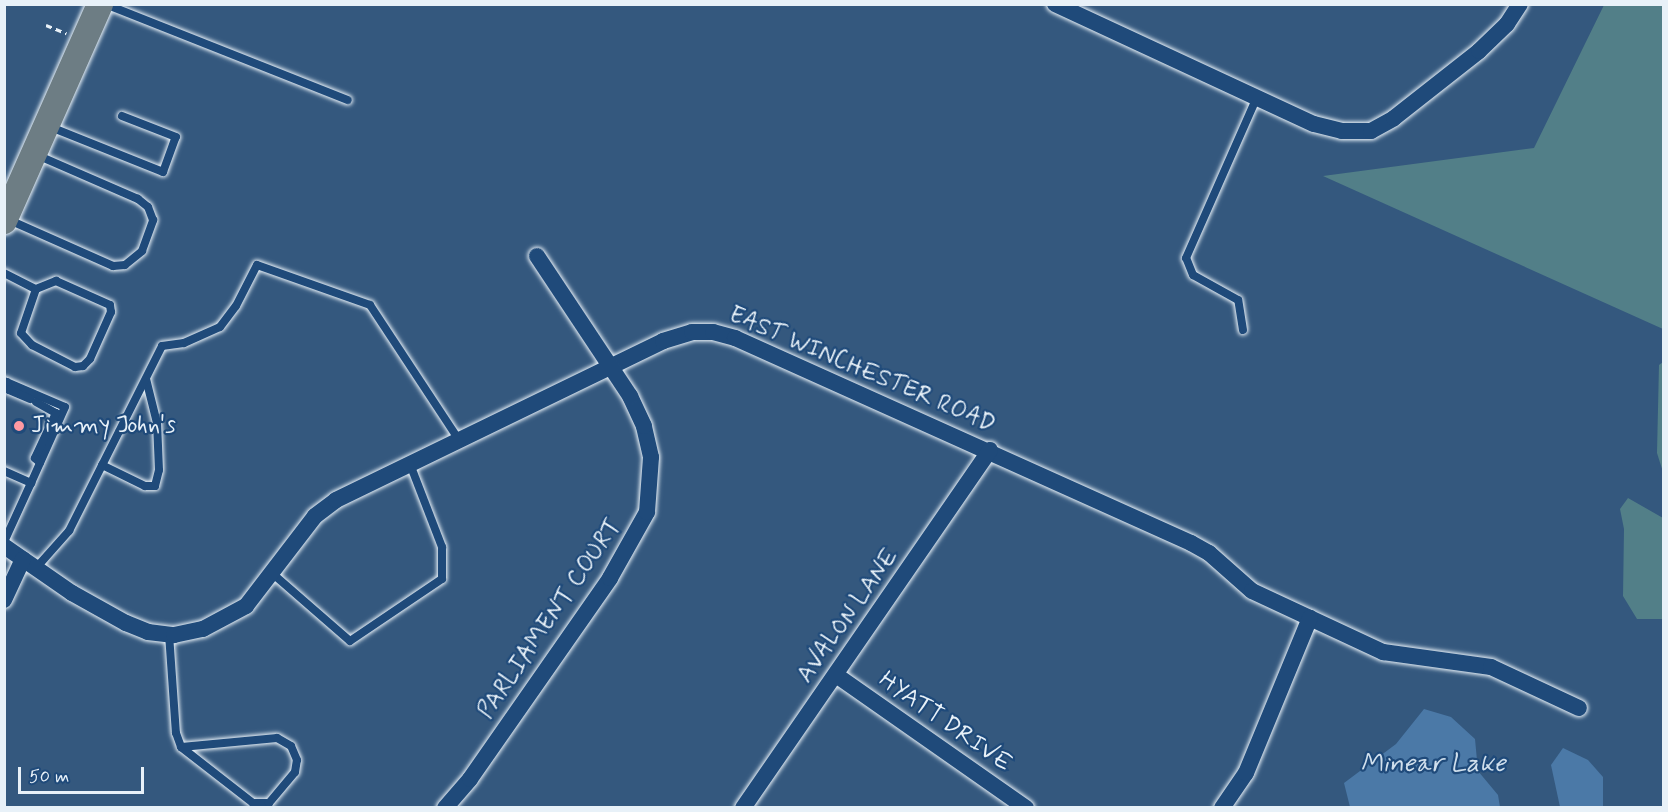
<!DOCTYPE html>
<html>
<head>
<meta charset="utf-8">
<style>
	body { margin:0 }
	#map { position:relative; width:1668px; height:812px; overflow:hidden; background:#34587e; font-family:Mynerve,sans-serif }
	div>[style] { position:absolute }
	.green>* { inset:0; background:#527f88 }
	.water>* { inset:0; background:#4b79a7 }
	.path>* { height:3px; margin-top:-1.5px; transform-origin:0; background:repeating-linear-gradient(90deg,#e8f1f8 0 6px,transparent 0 10.5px) }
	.roads { filter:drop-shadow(0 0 2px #e8f1f8) drop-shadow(0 0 2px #e8f1f8) }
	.lane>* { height:8px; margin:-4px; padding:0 4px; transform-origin:4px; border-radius:4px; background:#1f4a7a }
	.street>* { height:16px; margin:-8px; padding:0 8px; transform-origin:8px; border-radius:8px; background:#1f4a7a }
	.primary>* { height:26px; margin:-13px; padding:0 13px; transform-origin:13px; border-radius:13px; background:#6d7d84 }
	.dots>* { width:16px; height:16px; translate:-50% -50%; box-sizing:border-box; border:3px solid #1f4a7a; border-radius:50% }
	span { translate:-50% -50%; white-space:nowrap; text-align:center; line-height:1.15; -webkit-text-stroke:4.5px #1f4a7a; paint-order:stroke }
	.street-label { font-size:24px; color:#e8f1f8 }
	.poi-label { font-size:24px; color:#e8f1f8 }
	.left { translate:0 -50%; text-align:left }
	.water-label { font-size:26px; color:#d0dfec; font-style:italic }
	.frame { position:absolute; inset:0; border:6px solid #e8f1f8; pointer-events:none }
	.scale { position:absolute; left:18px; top:767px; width:126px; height:27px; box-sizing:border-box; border:3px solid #e8f1f8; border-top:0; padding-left:8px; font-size:18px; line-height:21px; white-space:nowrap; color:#e8f1f8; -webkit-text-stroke:4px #1f4a7a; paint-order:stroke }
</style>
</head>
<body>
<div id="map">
	<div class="green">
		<div style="clip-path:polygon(1604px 5px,1663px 5px,1663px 329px,1323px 176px,1534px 148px)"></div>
		<div style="clip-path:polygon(1663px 362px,1663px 472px,1657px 453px,1659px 365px)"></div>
		<div style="clip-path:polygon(1628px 498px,1663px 518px,1663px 619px,1637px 619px,1623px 596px,1624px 529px,1620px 509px)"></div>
	</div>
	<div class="water">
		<div style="clip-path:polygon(1424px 709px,1451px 717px,1475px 739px,1478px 771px,1498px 795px,1500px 807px,1350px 807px,1344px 783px,1396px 744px)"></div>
		<div style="clip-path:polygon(1563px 748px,1588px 760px,1603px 777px,1603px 807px,1560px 807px,1551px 765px)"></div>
	</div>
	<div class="path">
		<div style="left:46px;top:25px;width:22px;rotate:22deg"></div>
	</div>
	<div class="roads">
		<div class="lane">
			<div style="left:105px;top:4px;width:261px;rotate:21.6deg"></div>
			<div style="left:48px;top:126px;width:124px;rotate:21.8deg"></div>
			<div style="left:163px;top:172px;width:37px;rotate:-70deg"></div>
			<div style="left:176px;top:137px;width:58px;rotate:-158.7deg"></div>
			<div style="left:7px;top:219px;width:116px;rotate:23.9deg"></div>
			<div style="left:113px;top:266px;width:12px;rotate:-5deg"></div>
			<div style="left:125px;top:265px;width:22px;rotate:-39deg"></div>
			<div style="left:142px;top:251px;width:33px;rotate:-70deg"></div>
			<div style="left:153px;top:220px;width:14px;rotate:-111deg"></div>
			<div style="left:148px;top:207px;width:13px;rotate:-141deg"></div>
			<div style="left:138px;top:199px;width:110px;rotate:-156.5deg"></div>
			<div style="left:4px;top:273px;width:36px;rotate:27deg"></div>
			<div style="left:36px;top:289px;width:22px;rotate:-22deg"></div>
			<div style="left:56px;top:281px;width:59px;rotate:24deg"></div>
			<div style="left:110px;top:305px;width:7px;rotate:82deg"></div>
			<div style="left:111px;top:312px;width:51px;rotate:114.1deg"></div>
			<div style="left:90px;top:359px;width:10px;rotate:135deg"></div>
			<div style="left:83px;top:366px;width:8px;rotate:173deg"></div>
			<div style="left:75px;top:367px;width:48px;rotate:-152.9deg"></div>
			<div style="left:32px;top:345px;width:16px;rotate:-133deg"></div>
			<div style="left:21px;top:333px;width:46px;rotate:-71.2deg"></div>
			<div style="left:1243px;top:330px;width:30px;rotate:-99deg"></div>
			<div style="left:1238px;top:300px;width:51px;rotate:-150.9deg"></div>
			<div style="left:1193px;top:275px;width:18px;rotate:-112deg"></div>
			<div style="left:1186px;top:258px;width:176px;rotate:-66.2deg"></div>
			<div style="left:4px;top:381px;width:66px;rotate:23.1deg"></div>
			<div style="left:65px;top:407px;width:83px;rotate:114.1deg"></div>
			<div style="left:7px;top:382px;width:8px;rotate:76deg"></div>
			<div style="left:9px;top:390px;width:23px;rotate:23deg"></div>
			<div style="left:36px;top:402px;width:23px;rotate:29deg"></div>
			<div style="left:56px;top:413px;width:50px;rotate:115deg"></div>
			<div style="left:35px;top:458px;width:7px;rotate:45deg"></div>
			<div style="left:102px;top:465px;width:48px;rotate:26deg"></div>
			<div style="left:145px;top:486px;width:10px"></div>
			<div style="left:155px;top:486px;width:16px;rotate:-76deg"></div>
			<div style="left:159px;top:470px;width:47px;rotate:-92.4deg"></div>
			<div style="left:157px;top:423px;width:45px;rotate:-104deg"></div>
			<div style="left:4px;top:471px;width:30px;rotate:24deg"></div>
			<div style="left:31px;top:483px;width:65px;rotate:114.6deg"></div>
			<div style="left:36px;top:568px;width:50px;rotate:-48.3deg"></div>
			<div style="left:69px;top:531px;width:207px;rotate:-63.3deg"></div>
			<div style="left:162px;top:346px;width:22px;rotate:-8deg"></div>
			<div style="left:184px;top:343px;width:39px;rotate:-24deg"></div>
			<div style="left:220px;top:327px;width:26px;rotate:-53deg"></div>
			<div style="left:236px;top:306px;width:46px;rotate:-62.9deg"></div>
			<div style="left:257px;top:265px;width:120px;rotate:19.5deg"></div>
			<div style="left:370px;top:305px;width:162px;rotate:56.6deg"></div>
			<div style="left:273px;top:574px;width:102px;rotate:41deg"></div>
			<div style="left:350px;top:641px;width:111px;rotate:-34deg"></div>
			<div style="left:442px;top:579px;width:32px;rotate:-90deg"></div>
			<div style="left:442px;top:547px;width:89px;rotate:-111.1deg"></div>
			<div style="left:169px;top:634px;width:99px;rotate:86deg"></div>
			<div style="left:176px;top:733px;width:15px;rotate:70deg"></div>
			<div style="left:181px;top:747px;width:91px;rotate:37.9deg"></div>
			<div style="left:253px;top:803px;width:16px"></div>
			<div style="left:269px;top:803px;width:40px;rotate:-50deg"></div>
			<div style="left:295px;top:772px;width:12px;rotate:-81deg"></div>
			<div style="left:297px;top:760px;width:15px;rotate:-113deg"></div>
			<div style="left:291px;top:746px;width:16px;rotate:-150deg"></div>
			<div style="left:277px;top:738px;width:96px;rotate:174.6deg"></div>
		</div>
		<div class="street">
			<div style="left:1055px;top:4px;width:285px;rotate:24.9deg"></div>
			<div style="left:1314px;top:124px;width:29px;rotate:14deg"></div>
			<div style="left:1342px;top:131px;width:29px"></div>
			<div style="left:1371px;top:131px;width:26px;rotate:-29deg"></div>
			<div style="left:1394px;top:118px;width:108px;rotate:-38.2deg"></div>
			<div style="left:1479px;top:51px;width:39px;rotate:-44deg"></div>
			<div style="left:1507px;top:24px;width:24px;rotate:-57deg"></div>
			<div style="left:4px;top:546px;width:83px;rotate:34.7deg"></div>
			<div style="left:72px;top:593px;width:62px;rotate:29.1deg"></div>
			<div style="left:126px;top:623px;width:24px;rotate:22deg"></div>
			<div style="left:148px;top:632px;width:26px;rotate:7deg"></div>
			<div style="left:174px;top:635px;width:30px;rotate:-12deg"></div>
			<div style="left:203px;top:629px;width:49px;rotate:-28.1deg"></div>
			<div style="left:246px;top:606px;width:113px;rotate:-52.5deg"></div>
			<div style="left:315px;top:516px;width:26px;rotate:-37deg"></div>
			<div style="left:336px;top:500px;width:364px;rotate:-25.9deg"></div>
			<div style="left:663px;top:341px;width:30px;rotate:-17deg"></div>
			<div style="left:692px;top:332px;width:21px"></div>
			<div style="left:713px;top:332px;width:23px;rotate:15deg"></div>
			<div style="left:735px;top:338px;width:500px;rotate:24.2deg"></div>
			<div style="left:1191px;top:543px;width:21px;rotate:29deg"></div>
			<div style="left:1209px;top:553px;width:57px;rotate:41.5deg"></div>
			<div style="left:1252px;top:591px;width:145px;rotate:25deg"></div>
			<div style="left:1383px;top:652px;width:109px;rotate:7.9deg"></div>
			<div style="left:1491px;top:667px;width:97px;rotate:25deg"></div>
			<div style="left:4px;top:600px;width:45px;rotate:-65.1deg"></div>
			<div style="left:836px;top:675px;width:232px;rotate:35deg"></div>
			<div style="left:445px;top:808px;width:38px;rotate:-49deg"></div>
			<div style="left:470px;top:779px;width:245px;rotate:-55.1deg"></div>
			<div style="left:610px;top:578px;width:76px;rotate:-60.7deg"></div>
			<div style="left:647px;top:512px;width:55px;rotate:-85.8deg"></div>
			<div style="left:651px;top:457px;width:32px;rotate:-103deg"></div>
			<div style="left:644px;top:426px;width:33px;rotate:-115deg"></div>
			<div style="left:630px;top:396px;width:168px;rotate:-123.6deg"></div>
			<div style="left:743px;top:808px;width:435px;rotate:-55.4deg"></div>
			<div style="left:1222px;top:808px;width:42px;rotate:-55.6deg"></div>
			<div style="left:1246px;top:773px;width:168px;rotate:-67.6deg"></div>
		</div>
		<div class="primary">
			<div style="left:4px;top:221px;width:237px;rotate:-66.1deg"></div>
		</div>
	</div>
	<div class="dots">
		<div style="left:19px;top:426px;background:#ff9aa2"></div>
	</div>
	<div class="street-label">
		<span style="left:862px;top:370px;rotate:23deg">EAST WINCHESTER ROAD</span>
		<span style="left:848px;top:616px;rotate:-55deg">AVALON LANE</span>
		<span style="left:550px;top:619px;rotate:-56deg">PARLIAMENT COURT</span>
		<span style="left:945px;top:722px;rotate:35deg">HYATT DRIVE</span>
	</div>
	<div class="poi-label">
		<span class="left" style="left:31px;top:426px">Jimmy John's</span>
	</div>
	<div class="water-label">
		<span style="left:1433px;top:765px">Minear Lake</span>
	</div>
	<div class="frame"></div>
	<div class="scale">50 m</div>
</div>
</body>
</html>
